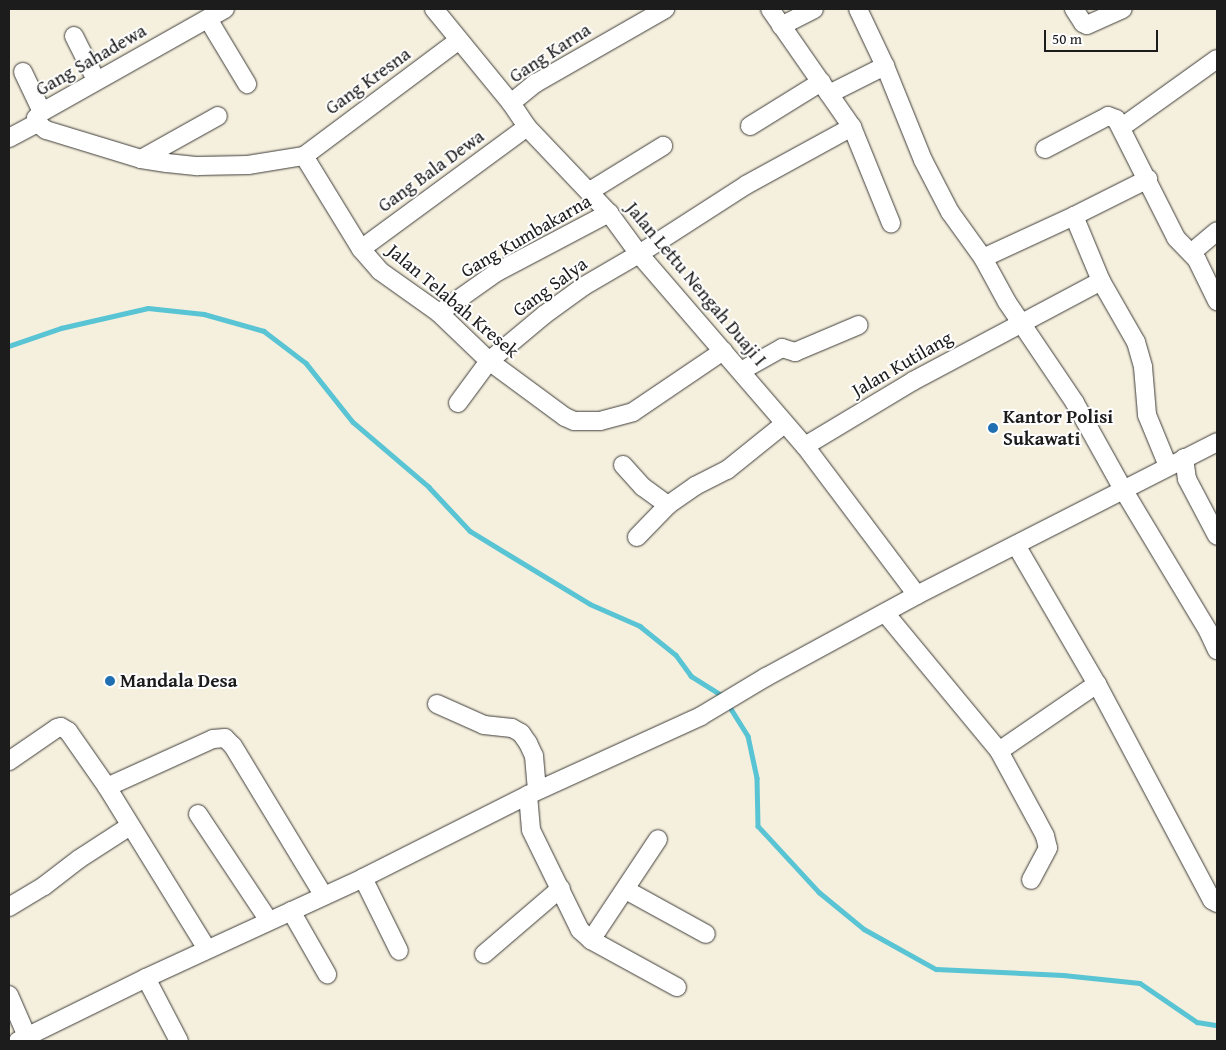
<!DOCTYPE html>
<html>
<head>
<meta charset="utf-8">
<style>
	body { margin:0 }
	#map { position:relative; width:1226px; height:1050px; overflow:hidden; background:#f5efdd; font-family:"Gentium Book Plus",serif }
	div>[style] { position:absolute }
	.stream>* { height:4.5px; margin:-2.25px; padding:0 2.25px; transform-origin:2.25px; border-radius:2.25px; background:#59c4d4 }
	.roads { filter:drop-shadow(0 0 1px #3d3c39) drop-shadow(0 0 1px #3d3c39) }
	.minor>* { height:18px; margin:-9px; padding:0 9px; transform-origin:9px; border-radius:9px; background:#fff }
	.dots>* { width:14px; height:14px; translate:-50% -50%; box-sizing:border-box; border:2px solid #fff; border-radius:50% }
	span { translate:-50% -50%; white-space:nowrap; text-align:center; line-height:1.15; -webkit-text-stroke:4px #fff; paint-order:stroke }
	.street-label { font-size:19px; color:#1c1c1c }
	.poi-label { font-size:19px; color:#1c1c1c; font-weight:700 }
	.left { translate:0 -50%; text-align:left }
	.frame { position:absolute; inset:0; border:10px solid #1c1c1c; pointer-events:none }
	.scale { position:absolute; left:1044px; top:30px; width:114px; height:22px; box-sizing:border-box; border:2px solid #1c1c1c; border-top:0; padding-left:6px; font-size:15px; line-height:18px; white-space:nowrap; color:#1c1c1c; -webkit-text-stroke:4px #fff; paint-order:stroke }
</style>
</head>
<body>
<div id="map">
	<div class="stream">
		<div style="left:9px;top:346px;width:55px;rotate:-19.1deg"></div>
		<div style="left:61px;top:328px;width:89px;rotate:-12.9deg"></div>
		<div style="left:148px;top:308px;width:56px;rotate:6.1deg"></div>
		<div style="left:204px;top:314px;width:62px;rotate:15.8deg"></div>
		<div style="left:264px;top:331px;width:53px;rotate:37.3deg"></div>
		<div style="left:306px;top:363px;width:75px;rotate:51.5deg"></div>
		<div style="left:353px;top:422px;width:100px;rotate:40.5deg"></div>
		<div style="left:429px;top:487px;width:60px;rotate:47deg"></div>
		<div style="left:470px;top:531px;width:140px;rotate:31.3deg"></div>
		<div style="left:590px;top:604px;width:55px;rotate:23.7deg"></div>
		<div style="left:640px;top:626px;width:46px;rotate:38.9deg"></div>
		<div style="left:676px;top:655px;width:26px;rotate:54deg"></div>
		<div style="left:691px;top:676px;width:39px;rotate:32deg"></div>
		<div style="left:728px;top:704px;width:38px;rotate:58deg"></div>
		<div style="left:748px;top:736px;width:43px;rotate:77.9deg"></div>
		<div style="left:757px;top:778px;width:48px;rotate:88.8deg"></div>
		<div style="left:758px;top:826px;width:90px;rotate:47.3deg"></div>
		<div style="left:819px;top:892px;width:58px;rotate:39.4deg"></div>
		<div style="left:864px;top:929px;width:82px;rotate:29.1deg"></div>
		<div style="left:936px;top:969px;width:127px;rotate:2.7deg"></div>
		<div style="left:1063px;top:975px;width:77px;rotate:5.9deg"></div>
		<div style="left:1140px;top:983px;width:69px;rotate:34.4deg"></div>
		<div style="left:1197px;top:1022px;width:20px;rotate:9deg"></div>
	</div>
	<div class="roads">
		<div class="minor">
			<div style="left:434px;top:9px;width:122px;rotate:50.7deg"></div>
			<div style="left:511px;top:103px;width:29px;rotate:56deg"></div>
			<div style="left:527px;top:127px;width:119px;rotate:46.4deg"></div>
			<div style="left:609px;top:213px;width:51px;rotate:53.8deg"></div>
			<div style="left:639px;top:254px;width:254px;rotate:49.2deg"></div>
			<div style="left:805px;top:446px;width:186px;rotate:53.1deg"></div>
			<div style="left:770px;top:9px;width:144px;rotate:55.2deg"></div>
			<div style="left:852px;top:127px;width:104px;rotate:67.9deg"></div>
			<div style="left:858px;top:9px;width:63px;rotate:64.7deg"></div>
			<div style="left:885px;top:66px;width:101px;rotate:68deg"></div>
			<div style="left:923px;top:160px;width:59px;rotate:62.6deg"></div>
			<div style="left:950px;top:212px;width:57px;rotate:54.3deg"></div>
			<div style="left:983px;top:258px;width:50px;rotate:61.4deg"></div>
			<div style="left:1007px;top:302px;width:122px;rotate:56deg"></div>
			<div style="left:1075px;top:403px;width:101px;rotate:60.9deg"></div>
			<div style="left:1124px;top:491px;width:163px;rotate:59deg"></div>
			<div style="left:1208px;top:631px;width:21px;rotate:65deg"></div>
			<div style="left:1074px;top:9px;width:17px;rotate:57deg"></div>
			<div style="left:1083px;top:23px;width:4px;rotate:27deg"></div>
			<div style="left:1087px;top:25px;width:39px;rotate:-24deg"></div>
			<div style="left:208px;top:19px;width:76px;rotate:59deg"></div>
			<div style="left:781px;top:26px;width:37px;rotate:-27deg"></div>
			<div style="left:74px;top:36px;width:49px;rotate:63.4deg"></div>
			<div style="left:23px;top:72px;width:44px;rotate:64.6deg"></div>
			<div style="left:829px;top:94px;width:63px;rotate:-26.6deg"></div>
			<div style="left:511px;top:103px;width:32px;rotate:-39deg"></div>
			<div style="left:536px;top:83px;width:149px;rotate:-29.8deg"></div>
			<div style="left:37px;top:123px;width:11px;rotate:38deg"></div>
			<div style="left:46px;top:130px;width:99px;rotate:17deg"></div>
			<div style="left:141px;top:159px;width:26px;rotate:9deg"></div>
			<div style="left:167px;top:163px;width:31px;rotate:6deg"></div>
			<div style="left:198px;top:166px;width:50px;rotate:-1.1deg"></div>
			<div style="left:248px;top:165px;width:57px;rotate:-9.1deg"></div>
			<div style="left:304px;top:156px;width:109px;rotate:58.5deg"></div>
			<div style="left:361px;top:249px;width:29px;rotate:49deg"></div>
			<div style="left:380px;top:271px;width:72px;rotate:35.4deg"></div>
			<div style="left:439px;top:313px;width:69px;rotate:43.8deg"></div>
			<div style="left:489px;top:361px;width:94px;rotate:36.4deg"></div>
			<div style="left:565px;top:417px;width:10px;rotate:24deg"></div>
			<div style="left:574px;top:421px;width:26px"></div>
			<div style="left:600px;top:421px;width:34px;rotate:-15deg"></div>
			<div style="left:633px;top:412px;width:109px;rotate:-34.1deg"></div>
			<div style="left:37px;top:123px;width:5px;rotate:-101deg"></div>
			<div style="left:36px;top:118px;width:8px;rotate:-45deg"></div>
			<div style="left:42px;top:112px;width:210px;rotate:-29.4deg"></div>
			<div style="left:750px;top:126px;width:84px;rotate:-31.8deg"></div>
			<div style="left:1122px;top:127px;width:117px;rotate:-35.6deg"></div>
			<div style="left:9px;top:138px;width:32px;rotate:-28deg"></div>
			<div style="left:1045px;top:149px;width:71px;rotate:-27.6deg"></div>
			<div style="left:1108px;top:116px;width:9px;rotate:21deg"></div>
			<div style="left:1116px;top:119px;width:133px;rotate:63.2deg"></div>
			<div style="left:1176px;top:238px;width:30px;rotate:46deg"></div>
			<div style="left:1197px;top:260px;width:46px;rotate:64deg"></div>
			<div style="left:304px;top:156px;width:192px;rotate:-36.8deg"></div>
			<div style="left:141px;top:159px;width:88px;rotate:-29.2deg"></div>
			<div style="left:590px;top:191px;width:86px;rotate:-31.7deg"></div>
			<div style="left:1074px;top:216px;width:70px;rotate:67.4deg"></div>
			<div style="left:1101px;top:281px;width:70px;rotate:60.2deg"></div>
			<div style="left:1136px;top:342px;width:26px;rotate:74deg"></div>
			<div style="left:1143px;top:367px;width:48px;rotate:85.2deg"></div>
			<div style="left:1147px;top:415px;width:55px;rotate:67.6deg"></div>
			<div style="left:361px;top:249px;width:206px;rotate:-36.3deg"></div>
			<div style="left:1191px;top:253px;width:34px;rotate:-40deg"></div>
			<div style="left:983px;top:258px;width:100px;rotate:-24.8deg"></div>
			<div style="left:1074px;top:216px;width:83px;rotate:-26.6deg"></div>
			<div style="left:439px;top:313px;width:71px;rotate:-35.3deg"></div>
			<div style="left:497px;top:272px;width:127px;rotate:-27.8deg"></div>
			<div style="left:741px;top:371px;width:47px;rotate:-29.3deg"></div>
			<div style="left:782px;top:348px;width:14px;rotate:17deg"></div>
			<div style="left:795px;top:352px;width:69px;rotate:-22.9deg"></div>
			<div style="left:458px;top:403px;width:52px;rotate:-53.6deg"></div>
			<div style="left:489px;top:361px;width:72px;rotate:-39.9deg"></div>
			<div style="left:544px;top:315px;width:49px;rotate:-35.9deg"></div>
			<div style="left:584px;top:286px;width:64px;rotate:-30.2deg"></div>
			<div style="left:639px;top:254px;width:127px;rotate:-32.8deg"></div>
			<div style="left:746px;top:185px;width:121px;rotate:-28.7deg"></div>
			<div style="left:805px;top:446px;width:126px;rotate:-31deg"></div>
			<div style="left:913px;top:381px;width:213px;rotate:-28deg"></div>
			<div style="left:1184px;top:458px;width:21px;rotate:82deg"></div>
			<div style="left:1187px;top:479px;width:64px;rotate:62.2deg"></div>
			<div style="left:623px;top:465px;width:30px;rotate:48deg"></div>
			<div style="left:643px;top:487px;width:31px;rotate:36deg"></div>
			<div style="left:637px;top:537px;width:45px;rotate:-45.9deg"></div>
			<div style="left:668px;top:505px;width:33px;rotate:-35deg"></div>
			<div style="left:695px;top:486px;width:36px;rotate:-27deg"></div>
			<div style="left:727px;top:470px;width:73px;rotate:-38.9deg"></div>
			<div style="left:1016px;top:545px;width:161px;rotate:59.8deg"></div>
			<div style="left:1097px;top:684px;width:245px;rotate:62deg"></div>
			<div style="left:1212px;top:900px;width:6px;rotate:31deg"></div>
			<div style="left:885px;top:613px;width:179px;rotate:50.4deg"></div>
			<div style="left:999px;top:751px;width:75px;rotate:61.4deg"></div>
			<div style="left:1035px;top:817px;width:21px;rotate:62deg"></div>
			<div style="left:1045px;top:836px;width:12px;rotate:76deg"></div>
			<div style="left:1048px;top:848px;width:36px;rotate:118deg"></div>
			<div style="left:437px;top:704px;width:51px;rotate:24.1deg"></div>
			<div style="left:484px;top:725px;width:28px;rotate:6deg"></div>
			<div style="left:512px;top:728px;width:10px;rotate:29deg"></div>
			<div style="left:521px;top:733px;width:12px;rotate:55deg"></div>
			<div style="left:528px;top:743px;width:14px;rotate:65deg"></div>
			<div style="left:534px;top:756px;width:34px;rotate:85deg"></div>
			<div style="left:999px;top:751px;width:119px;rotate:-34.4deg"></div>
			<div style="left:9px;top:761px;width:58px;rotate:-34.5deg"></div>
			<div style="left:57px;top:728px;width:4px;rotate:-14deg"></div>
			<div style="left:61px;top:727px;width:8px;rotate:30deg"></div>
			<div style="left:68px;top:731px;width:68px;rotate:55.1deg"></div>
			<div style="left:107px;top:787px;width:190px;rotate:58.3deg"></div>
			<div style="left:107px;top:787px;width:116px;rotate:-24.4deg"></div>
			<div style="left:213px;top:739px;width:12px;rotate:-5deg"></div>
			<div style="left:225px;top:738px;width:11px;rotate:45deg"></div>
			<div style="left:233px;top:746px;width:175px;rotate:58.8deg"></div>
			<div style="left:528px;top:795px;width:35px;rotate:85deg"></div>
			<div style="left:531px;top:830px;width:111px;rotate:63.9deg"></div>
			<div style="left:580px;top:930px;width:15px;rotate:42deg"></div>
			<div style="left:591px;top:940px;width:121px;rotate:-56.4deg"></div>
			<div style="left:198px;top:814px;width:128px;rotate:56.4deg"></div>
			<div style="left:363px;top:878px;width:81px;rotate:63.7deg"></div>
			<div style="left:626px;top:890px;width:91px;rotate:28.8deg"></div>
			<div style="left:9px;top:907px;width:41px;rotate:-31deg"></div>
			<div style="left:44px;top:886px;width:44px;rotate:-37.6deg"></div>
			<div style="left:79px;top:859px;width:61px;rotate:-32.9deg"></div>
			<div style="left:291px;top:911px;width:73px;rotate:60.3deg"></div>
			<div style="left:591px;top:940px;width:98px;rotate:28.7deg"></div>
			<div style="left:484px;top:954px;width:101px;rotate:-40.6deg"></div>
			<div style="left:146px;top:978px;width:71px;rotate:62.4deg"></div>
			<div style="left:9px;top:995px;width:50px;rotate:66.5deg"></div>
			<div style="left:18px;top:1041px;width:143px;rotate:-26.2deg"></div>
			<div style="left:146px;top:978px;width:239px;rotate:-24.7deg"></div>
			<div style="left:363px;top:878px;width:185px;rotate:-26.7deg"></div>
			<div style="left:528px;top:795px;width:190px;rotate:-24.5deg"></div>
			<div style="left:701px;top:716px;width:76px;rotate:-31deg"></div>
			<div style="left:766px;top:677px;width:172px;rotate:-28.5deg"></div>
			<div style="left:917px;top:595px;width:337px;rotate:-27deg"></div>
		</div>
	</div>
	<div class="dots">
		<div style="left:993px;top:428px;background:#1f6fb2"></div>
		<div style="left:110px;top:681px;background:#1f6fb2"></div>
	</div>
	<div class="street-label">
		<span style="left:550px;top:53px;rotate:-33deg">Gang Karna</span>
		<span style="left:91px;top:60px;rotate:-30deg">Gang Sahadewa</span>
		<span style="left:368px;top:81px;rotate:-36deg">Gang Kresna</span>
		<span style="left:431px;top:171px;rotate:-36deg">Gang Bala Dewa</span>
		<span style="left:526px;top:236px;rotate:-30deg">Gang Kumbakarna</span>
		<span style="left:696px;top:284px;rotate:50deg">Jalan Lettu Nengah Duaji I</span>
		<span style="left:550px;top:287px;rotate:-36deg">Gang Salya</span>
		<span style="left:453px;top:301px;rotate:40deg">Jalan Telabah Kresek</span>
		<span style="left:902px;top:364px;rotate:-30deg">Jalan Kutilang</span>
	</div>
	<div class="poi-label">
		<span class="left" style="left:1003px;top:428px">Kantor Polisi<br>Sukawati</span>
		<span class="left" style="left:120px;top:681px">Mandala Desa</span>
	</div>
	<div class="frame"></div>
	<div class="scale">50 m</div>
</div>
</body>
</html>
